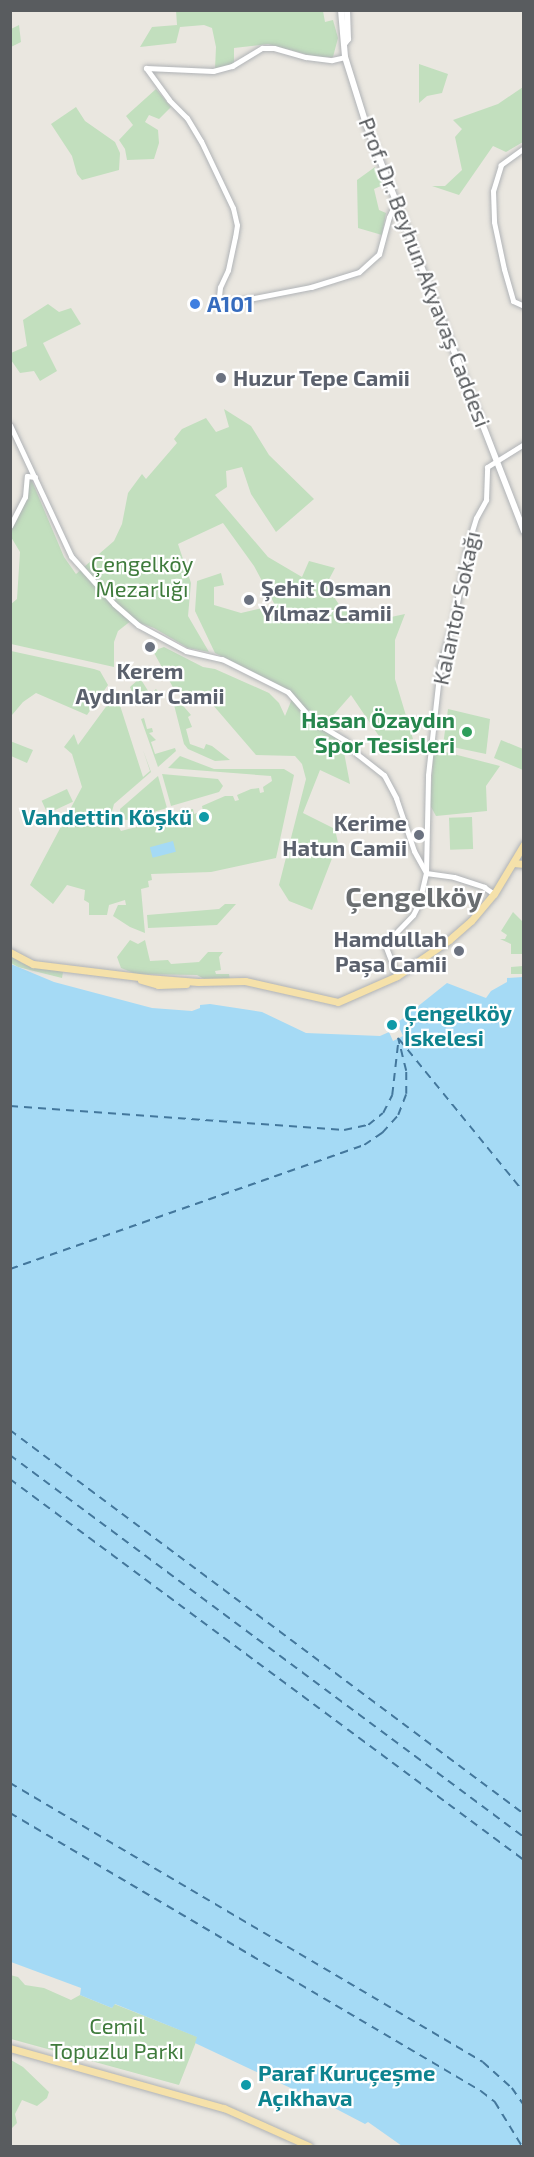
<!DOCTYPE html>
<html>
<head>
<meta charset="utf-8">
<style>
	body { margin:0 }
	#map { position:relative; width:534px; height:2157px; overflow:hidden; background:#eae7e0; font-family:"Exo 2",sans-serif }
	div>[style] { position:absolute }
	.green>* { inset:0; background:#c2dfbe; transform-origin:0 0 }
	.water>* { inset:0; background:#a5daf5; transform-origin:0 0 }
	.ferry>* { height:1.5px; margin-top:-0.75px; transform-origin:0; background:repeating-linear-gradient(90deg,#43779c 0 8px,transparent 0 14px) }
	.roads { filter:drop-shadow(0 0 2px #b0b3b6) drop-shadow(0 0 2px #b0b3b6) }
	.tertiary>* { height:5px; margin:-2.5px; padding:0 2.5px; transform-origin:2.5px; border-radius:2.5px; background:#fff }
	.secondary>* { height:6px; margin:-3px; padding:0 3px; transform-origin:3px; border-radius:3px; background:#fff }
	.primary>* { height:7px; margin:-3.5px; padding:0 3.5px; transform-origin:3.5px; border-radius:3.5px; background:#f5e1aa }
	.dots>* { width:16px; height:16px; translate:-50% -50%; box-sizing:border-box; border:3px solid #fff; border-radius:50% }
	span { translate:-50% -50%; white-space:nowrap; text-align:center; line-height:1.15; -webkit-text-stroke:4.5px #fff; paint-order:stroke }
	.street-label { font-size:22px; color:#595c5f }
	.shop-label { font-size:22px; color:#366cbe; font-weight:700 }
	.left { translate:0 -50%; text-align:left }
	.worship-label { font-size:22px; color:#5b616d; font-weight:700 }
	.right { translate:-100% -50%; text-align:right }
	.park-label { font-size:22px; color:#3f7b3c }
	.leisure-label { font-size:22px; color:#27864d; font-weight:700 }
	.culture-label { font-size:22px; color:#0d838f; font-weight:700 }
	.district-label { font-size:28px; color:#6a6e71; font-weight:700 }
	.frame { position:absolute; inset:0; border:12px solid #595c5f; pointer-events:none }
</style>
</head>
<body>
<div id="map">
	<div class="green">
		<div style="clip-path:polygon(176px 10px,323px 11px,325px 22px,333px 20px,338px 38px,333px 57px,316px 57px,268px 44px,234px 48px,234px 64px,215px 69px,216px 47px,212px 28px,204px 25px,180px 27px,176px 43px,140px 47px,152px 27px,177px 25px)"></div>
		<div style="clip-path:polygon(19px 25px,21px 42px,11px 47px,11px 29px)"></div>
		<div style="clip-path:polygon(419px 64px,448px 74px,442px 93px,427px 96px,419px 103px)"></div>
		<div style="clip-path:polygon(523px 87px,523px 142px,506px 152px,493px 146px,459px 195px,432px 186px,445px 186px,462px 170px,455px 137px,462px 129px,453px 120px,498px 104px)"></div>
		<div style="clip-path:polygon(156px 89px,171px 107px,159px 119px,149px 115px,145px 122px,158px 130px,159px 143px,154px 159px,127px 160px,125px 149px,119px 140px,133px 125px,126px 116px)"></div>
		<div style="clip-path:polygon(76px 107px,85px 121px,115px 142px,120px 153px,119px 170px,82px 180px,77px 174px,72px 156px,51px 124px)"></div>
		<div style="clip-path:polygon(375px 167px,383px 185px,374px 189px,379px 210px,386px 213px,382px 235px,358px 228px,357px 180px)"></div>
		<div style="clip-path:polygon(48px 304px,59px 312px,71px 308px,81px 324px,43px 343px,57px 371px,40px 381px,34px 371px,20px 373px,11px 360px,11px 353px,27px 346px,23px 320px)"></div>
		<div style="clip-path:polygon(224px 409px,251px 426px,269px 455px,314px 499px,276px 532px,251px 494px,242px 467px,226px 471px,227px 487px,215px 495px,268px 557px,302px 577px,309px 561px,335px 568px,326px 585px,340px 606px,391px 617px,405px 614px,395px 640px,395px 679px,413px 739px,383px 742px,351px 695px,323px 727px,342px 742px,350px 784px,320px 770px,303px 813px,335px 829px,338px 843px,312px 910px,289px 901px,279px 885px,306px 779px,302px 764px,295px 756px,256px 755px,200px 690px,191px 696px,183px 694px,179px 689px,175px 691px,153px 651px,164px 647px,203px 667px,215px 669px,269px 693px,279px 703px,285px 716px,292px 699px,283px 687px,215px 653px,195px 611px,197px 581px,221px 573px,224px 585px,214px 587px,214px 605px,241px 613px,275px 605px,254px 566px,223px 523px,178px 544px,191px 583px,188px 616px,209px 652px,188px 648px,154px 628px,132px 620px,118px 631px,114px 642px,114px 667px,11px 644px,11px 604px,17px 599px,20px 552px,11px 537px,10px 526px,22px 508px,29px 474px,64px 557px,76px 574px,114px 541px,122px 524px,128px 493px,142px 474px,146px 479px,177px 443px,174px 439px,182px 429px,206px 418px,216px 432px,229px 427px)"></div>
		<div style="clip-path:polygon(11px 651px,94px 669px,100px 671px,108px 685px,87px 715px,36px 693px,23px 702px,12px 715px)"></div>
		<div style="clip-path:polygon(140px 678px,150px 694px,156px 689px,162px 697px,137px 704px,130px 687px)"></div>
		<div style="clip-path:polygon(116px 693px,143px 777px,150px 771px,143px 750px,151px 772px,114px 804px,111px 815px,121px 831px,155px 822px,160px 817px,183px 810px,193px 809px,194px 814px,203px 811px,202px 806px,225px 796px,233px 796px,235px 801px,239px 800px,237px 795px,251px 789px,259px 788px,260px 793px,264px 792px,263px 787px,272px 781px,271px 776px,168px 768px,180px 756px,214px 769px,284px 769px,294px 775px,276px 858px,211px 872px,151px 874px,152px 880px,148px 881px,149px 887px,141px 889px,145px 933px,130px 927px,113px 916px,118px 905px,126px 905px,125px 900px,109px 905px,107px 915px,89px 915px,89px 903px,84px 900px,85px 890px,67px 885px,53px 904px,30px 885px,82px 787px,72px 754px,64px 747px,74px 734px,78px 745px)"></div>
		<div style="clip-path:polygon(173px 701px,179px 701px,191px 715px,188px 717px,192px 727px,186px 729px,190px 744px,204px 749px,206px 744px,212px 746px,230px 760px,215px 761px,188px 749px,184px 744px)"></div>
		<div style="clip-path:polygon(448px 709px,490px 719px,486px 754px,443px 745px)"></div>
		<div style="clip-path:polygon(144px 718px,147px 729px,152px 728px,153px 732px,149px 733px,156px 740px,151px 742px,155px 754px,175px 748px,176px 751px,158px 767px,141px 719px)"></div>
		<div style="clip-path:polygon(501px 740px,523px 749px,523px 770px,494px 758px)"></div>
		<div style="clip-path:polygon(10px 741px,33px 750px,27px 763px,11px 756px)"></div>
		<div style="clip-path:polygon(434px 749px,500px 766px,486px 786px,487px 811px,436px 816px,430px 805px)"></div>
		<div style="clip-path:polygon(162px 774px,218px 779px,223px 786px,219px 792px,171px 806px)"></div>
		<div style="clip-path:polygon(158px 776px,167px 808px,127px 820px,121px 819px,120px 809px)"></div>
		<div style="left:67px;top:789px;width:14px;height:28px;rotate:65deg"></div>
		<div style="left:472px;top:817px;width:32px;height:23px;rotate:88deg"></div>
		<div style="clip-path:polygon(225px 904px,236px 904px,217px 925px,148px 928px,147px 915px,219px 909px)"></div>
		<div style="clip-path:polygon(513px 912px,523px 922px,523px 974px,511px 974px,511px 967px,523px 966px,522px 954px,511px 954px,511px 944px,500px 939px,505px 939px,507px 935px,501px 931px)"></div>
		<div style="clip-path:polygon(130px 940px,138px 944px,145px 940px,150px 961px,168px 960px,171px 964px,199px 962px,208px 952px,223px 952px,219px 957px,221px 970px,215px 971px,216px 974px,229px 974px,230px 979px,206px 980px,197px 975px,136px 974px,121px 968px,117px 957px)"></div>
		<div style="clip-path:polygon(10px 955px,22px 963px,63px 972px,62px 978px,18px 967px,11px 963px)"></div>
		<div style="clip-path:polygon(10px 1975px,18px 1977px,25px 1985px,44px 1988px,71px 2000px,80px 1995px,112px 2008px,114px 2004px,198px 2037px,179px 2085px,11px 2039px)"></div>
		<div style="clip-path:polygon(11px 2060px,23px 2067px,49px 2092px,47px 2098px,37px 2106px,22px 2100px,15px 2114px,17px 2123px,11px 2129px)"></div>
	</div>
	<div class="water">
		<div style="left:173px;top:841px;width:11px;height:24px;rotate:75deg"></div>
		<div style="clip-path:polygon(11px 964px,54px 982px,152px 1008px,192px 1011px,200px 1008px,200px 1005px,210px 1004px,262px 1012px,306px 1033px,380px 1036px,389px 1032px,393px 1041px,403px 1036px,397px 1023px,447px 983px,486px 998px,491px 991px,507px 982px,507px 978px,523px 977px,523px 2146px,402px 2146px,368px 2122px,365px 2124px,300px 2090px,299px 2092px,195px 2043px,197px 2037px,115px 2004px,112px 2008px,80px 1995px,81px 1988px,11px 1962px)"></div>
	</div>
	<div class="ferry">
		<div style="left:399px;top:1039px;width:198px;rotate:50.8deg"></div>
		<div style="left:10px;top:1106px;width:335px;rotate:4.1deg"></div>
		<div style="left:344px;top:1130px;width:25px;rotate:-12deg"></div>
		<div style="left:368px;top:1125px;width:19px;rotate:-39deg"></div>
		<div style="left:383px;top:1113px;width:20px;rotate:-63deg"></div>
		<div style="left:392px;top:1095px;width:53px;rotate:-83.5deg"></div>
		<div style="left:10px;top:1269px;width:375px;rotate:-19.3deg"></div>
		<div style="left:364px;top:1145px;width:22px;rotate:-34deg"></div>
		<div style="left:382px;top:1133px;width:24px;rotate:-48deg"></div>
		<div style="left:398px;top:1115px;width:22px;rotate:-69deg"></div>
		<div style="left:406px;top:1094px;width:23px;rotate:-90deg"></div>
		<div style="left:406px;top:1071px;width:34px;rotate:-104deg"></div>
		<div style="left:10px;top:1430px;width:642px;rotate:36.76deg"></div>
		<div style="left:10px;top:1455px;width:640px;rotate:36.62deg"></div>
		<div style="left:10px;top:1479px;width:640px;rotate:36.55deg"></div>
		<div style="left:10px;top:1783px;width:549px;rotate:30.53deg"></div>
		<div style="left:483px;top:2062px;width:39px;rotate:42deg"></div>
		<div style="left:512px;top:2088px;width:21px;rotate:55deg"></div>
		<div style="left:10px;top:1813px;width:547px;rotate:30.55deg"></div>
		<div style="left:481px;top:2091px;width:18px;rotate:38deg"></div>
		<div style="left:495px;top:2102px;width:52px;rotate:58.5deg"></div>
	</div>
	<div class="roads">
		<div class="tertiary">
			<div style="left:146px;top:68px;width:39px;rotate:54deg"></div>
			<div style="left:169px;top:100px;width:25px;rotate:45deg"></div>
			<div style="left:187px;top:118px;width:27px;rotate:59deg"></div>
			<div style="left:201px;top:141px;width:74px;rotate:64.5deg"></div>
			<div style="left:233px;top:208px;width:17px;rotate:77deg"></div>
			<div style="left:237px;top:225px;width:12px;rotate:99deg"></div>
			<div style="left:235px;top:237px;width:34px;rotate:102deg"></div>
			<div style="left:228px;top:270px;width:19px;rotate:115deg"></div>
			<div style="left:220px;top:287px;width:18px;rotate:96deg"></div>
			<div style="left:218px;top:305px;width:95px;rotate:-11deg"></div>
			<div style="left:311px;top:287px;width:50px;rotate:-17.4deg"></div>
			<div style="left:359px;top:272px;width:27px;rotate:-42deg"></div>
			<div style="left:379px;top:254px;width:38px;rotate:-75deg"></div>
			<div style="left:389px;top:217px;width:19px;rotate:-65deg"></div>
			<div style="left:146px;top:68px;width:67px;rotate:2.6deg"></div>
			<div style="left:213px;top:71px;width:20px;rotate:-15deg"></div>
			<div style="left:232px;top:66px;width:35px;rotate:-31deg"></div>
			<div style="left:262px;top:48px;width:12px"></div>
			<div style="left:274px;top:48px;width:33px;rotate:16deg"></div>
			<div style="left:306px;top:57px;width:26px;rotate:7deg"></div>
			<div style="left:332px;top:60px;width:13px;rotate:-13deg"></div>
			<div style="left:524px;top:148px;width:29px;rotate:144deg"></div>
			<div style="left:501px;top:165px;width:27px;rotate:107deg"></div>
			<div style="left:493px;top:191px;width:31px;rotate:88deg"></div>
			<div style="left:494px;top:222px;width:48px;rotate:78deg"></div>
			<div style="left:504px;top:269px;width:33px;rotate:74deg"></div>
			<div style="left:513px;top:301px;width:12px;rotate:24deg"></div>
			<div style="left:10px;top:425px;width:145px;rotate:65deg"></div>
			<div style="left:71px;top:556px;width:64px;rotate:48.1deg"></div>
			<div style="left:114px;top:604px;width:32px;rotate:41deg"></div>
			<div style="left:138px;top:625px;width:55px;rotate:28.4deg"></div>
			<div style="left:186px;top:651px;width:37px;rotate:13deg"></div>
			<div style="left:222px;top:659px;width:74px;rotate:26.6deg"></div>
			<div style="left:288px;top:692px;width:38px;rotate:49deg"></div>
			<div style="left:313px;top:721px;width:39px;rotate:31deg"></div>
			<div style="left:346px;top:741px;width:17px;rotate:50deg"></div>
			<div style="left:357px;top:754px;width:34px;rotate:38deg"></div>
			<div style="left:384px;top:775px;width:26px;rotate:62deg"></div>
			<div style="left:396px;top:798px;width:56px;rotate:71.2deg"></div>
			<div style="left:414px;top:851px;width:25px;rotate:61deg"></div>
			<div style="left:10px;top:526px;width:33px;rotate:-63deg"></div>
			<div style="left:25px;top:497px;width:21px;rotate:-85deg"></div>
			<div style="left:27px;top:476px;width:8px;rotate:7deg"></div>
			<div style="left:426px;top:873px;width:28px;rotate:8deg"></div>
			<div style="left:454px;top:877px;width:32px;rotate:18deg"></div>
			<div style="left:484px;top:887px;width:12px;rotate:35deg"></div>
			<div style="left:397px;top:976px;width:34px;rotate:-111deg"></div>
			<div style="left:385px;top:944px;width:40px;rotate:-46deg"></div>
			<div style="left:413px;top:915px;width:13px;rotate:-63deg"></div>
			<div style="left:419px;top:903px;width:31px;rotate:-77deg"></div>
			<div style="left:426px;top:873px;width:98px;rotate:-88.8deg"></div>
			<div style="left:428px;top:775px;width:110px;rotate:-83.7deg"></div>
			<div style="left:440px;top:666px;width:49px;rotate:-73.4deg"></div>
			<div style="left:454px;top:619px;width:76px;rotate:-79.4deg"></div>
			<div style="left:468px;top:544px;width:27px;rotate:-73deg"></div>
			<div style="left:476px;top:518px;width:21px;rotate:-61deg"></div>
			<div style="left:486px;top:500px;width:33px;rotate:-88deg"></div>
			<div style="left:487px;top:467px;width:44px;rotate:-31.9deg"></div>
		</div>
		<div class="secondary">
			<div style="left:341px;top:10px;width:47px;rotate:85.1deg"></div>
			<div style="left:345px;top:57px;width:70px;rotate:72.6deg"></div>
			<div style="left:366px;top:124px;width:437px;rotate:68.8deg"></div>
			<div style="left:345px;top:43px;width:5px;rotate:-53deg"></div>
			<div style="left:348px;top:39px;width:29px;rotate:-92deg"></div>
		</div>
		<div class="primary">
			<div style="left:514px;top:863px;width:10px;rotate:6deg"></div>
			<div style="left:10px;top:952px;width:26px;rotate:28deg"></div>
			<div style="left:33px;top:964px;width:115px;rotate:7deg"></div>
			<div style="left:147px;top:978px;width:51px;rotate:4.5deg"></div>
			<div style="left:198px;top:982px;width:47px;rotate:-1.2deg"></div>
			<div style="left:245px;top:981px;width:95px;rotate:12.7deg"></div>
			<div style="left:338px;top:1002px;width:64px;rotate:-23.8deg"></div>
			<div style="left:397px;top:976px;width:63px;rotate:-34.7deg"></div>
			<div style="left:449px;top:940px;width:29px;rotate:-41deg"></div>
			<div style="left:471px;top:921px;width:35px;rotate:-50deg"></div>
			<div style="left:494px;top:894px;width:58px;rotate:-59deg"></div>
			<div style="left:141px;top:980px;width:18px;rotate:16deg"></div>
			<div style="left:158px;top:985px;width:28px;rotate:-2deg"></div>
			<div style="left:10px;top:2048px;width:222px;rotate:15.7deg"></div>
			<div style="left:224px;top:2108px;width:93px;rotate:24.1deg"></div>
		</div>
	</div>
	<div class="dots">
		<div style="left:195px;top:304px;background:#3f7fe0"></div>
		<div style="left:221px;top:378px;background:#6b7280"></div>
		<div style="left:249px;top:600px;background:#6b7280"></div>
		<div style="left:150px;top:647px;background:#6b7280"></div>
		<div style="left:467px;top:732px;background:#2e9e5b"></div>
		<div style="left:204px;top:817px;background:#0f9aa8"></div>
		<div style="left:419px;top:835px;background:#6b7280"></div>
		<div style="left:459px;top:951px;background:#6b7280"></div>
		<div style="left:392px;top:1025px;background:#0f9aa8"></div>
		<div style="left:246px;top:2085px;background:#0f9aa8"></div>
	</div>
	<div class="street-label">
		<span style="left:425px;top:272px;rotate:69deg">Prof. Dr. Beyhun Akyavaş Caddesi</span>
		<span style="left:456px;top:608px;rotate:-78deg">Kalantor Sokağı</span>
	</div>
	<div class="shop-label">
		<span class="left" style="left:207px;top:304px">A101</span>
	</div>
	<div class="worship-label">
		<span class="left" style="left:233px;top:378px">Huzur Tepe Camii</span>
		<span class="left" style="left:261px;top:600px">Şehit Osman<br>Yılmaz Camii</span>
		<span style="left:150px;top:683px">Kerem<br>Aydınlar Camii</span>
		<span class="right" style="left:407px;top:835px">Kerime<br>Hatun Camii</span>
		<span class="right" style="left:447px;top:951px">Hamdullah<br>Paşa Camii</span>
	</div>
	<div class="park-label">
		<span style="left:142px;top:576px">Çengelköy<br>Mezarlığı</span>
		<span style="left:117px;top:2038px">Cemil<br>Topuzlu Parkı</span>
	</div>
	<div class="leisure-label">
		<span class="right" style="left:455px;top:732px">Hasan Özaydın<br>Spor Tesisleri</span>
	</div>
	<div class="culture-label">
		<span class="right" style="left:192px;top:817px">Vahdettin Köşkü</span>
		<span class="left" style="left:404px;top:1025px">Çengelköy<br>İskelesi</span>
		<span class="left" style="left:258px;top:2085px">Paraf Kuruçeşme<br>Açıkhava</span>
	</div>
	<div class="district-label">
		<span style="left:414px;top:896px">Çengelköy</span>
	</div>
	<div class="frame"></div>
</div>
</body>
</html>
